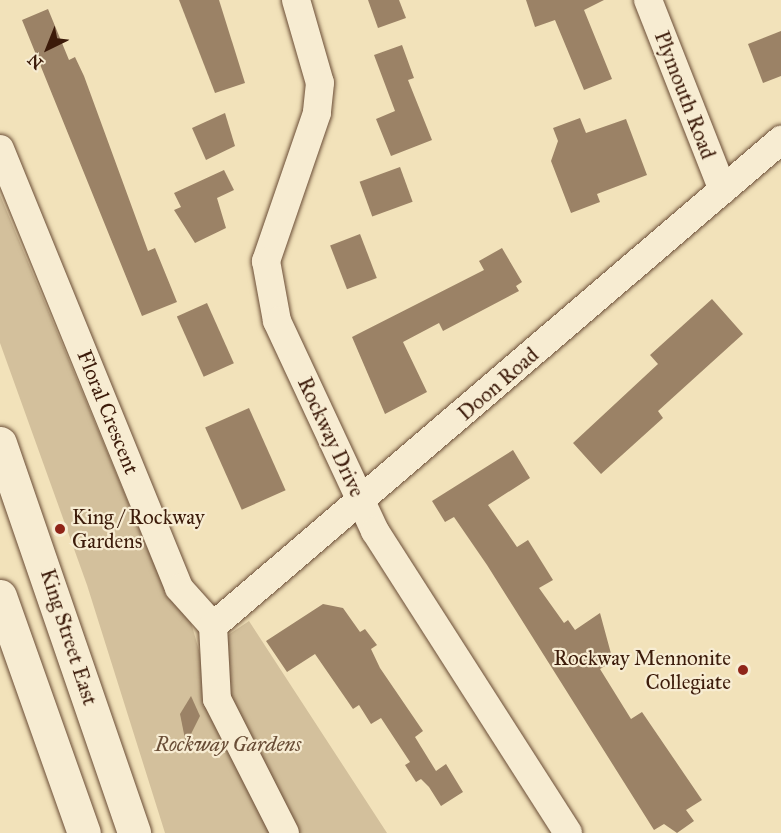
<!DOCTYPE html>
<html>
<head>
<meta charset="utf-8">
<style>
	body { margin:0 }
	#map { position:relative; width:781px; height:833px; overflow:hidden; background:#f2e2ba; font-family:"IM FELL Great Primer",serif }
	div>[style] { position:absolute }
	.green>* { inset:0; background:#d3c09c }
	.building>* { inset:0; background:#9b8266; transform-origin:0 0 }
	.roads { filter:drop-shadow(0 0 2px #6a4d36) drop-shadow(0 0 2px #6a4d36) }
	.street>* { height:28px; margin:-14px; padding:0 14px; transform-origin:14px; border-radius:14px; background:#f7ecd2 }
	.secondary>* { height:33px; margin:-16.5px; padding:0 16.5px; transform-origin:16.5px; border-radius:16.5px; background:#f7ecd2 }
	.dots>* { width:16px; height:16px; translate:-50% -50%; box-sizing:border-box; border:3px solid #f7ecd2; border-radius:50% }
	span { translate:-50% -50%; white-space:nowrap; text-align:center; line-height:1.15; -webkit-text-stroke:4.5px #f7ecd2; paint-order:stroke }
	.street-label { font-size:21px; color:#3c1b0a }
	.poi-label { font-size:21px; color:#3c1b0a }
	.left { translate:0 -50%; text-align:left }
	.right { translate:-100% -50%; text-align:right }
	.park-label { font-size:21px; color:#694d36; font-style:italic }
	.north { position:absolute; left:18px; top:18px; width:60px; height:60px; -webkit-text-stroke:4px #f7ecd2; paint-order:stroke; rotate:223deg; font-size:16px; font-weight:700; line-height:24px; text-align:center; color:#3c1b0a }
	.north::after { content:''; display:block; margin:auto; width:21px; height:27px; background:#3c1b0a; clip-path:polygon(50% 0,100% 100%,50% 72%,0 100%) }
</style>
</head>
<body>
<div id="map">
	<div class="green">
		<div style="clip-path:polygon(0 195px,156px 569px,190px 619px,200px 654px,249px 621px,387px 833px,165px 833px,87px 585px,0 343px)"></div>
	</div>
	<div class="building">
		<div style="clip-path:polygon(179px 0,219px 0,245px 83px,215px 93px)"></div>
		<div style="clip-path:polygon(368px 0,399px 0,406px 18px,378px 28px)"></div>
		<div style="clip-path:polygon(526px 0,604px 0,584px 10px,612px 79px,584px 90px,555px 20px,535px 27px)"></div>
		<div style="clip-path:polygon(48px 9px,69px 60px,75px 57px,84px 76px,148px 251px,155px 248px,177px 302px,142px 316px,22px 20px)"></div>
		<div style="clip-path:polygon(781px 31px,781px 76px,763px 83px,748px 44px)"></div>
		<div style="clip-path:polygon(402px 45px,414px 78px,408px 80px,432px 140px,391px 156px,376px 119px,395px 111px,374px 55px)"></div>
		<div style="clip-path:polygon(225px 113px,235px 146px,206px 160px,192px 128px)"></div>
		<div style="clip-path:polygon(580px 118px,586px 133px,626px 119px,647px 175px,597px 194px,600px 202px,571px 213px,551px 161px,558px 141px,553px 128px)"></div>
		<div style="left:400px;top:167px;width:37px;height:43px;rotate:70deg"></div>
		<div style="clip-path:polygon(224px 170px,234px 190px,217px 198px,226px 228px,195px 243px,174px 210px,181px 207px,174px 193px)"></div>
		<div style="left:360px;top:234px;width:47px;height:32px;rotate:69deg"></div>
		<div style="clip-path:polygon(502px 248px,522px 282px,516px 286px,519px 291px,443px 331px,439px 323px,403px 342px,427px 392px,385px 414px,352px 337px,484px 270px,479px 261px)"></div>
		<div style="clip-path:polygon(712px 299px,743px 334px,658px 411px,663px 418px,601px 474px,573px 443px,658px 364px,650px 355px)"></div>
		<div style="left:207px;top:303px;width:66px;height:33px;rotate:66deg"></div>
		<div style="left:249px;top:408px;width:90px;height:48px;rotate:66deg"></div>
		<div style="clip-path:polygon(513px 450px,530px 478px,488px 505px,517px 547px,528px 540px,553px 580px,539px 588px,564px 623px,568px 620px,575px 630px,600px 613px,613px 661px,600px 669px,631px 719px,642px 712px,702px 800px,686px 810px,694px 821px,677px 833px,664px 824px,654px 830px,487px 565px,454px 517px,445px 522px,432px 501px)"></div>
		<div style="clip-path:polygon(323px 604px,343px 608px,360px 632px,365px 629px,377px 645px,371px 649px,380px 668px,423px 731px,415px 737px,436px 771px,446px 764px,463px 792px,441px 806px,429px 787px,421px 779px,416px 782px,405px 765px,410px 762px,381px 718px,371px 724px,359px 705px,353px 709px,315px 654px,287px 672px,266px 641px)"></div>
		<div style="clip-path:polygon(191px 696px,200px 716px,186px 744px,180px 714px)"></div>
	</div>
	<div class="roads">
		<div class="street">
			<div style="left:296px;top:0;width:86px;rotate:73.9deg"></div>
			<div style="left:320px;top:83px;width:30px;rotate:96deg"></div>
			<div style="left:317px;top:113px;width:157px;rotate:109deg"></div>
			<div style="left:266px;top:261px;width:61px;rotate:79.6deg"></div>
			<div style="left:277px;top:321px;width:232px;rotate:65deg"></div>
			<div style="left:375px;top:531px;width:358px;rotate:57.4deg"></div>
			<div style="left:648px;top:0;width:204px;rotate:68.5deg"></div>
			<div style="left:0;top:149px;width:474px;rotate:67.8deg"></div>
			<div style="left:179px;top:588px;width:51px;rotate:48.2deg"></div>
			<div style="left:213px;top:626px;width:748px;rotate:-40.55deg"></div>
			<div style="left:213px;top:626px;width:73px;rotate:86.9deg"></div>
			<div style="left:217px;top:699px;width:150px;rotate:63.1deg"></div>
		</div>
		<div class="secondary">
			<div style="left:0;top:443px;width:412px;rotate:71deg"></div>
			<div style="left:0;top:596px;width:251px;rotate:70.5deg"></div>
		</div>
	</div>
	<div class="dots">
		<div style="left:60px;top:529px;background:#8f2418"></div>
		<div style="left:743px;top:670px;background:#8f2418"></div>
	</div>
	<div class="street-label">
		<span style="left:685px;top:95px;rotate:69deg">Plymouth Road</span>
		<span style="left:498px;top:384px;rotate:-41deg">Doon Road</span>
		<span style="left:108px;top:412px;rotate:68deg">Floral Crescent</span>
		<span style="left:331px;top:437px;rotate:65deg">Rockway Drive</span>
		<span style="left:69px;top:637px;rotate:72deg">King Street East</span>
	</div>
	<div class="poi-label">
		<span class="left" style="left:72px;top:529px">King / Rockway<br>Gardens</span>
		<span class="right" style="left:731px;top:670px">Rockway Mennonite<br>Collegiate</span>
	</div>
	<div class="park-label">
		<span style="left:228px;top:744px">Rockway Gardens</span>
	</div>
	<div class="north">N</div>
</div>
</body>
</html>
